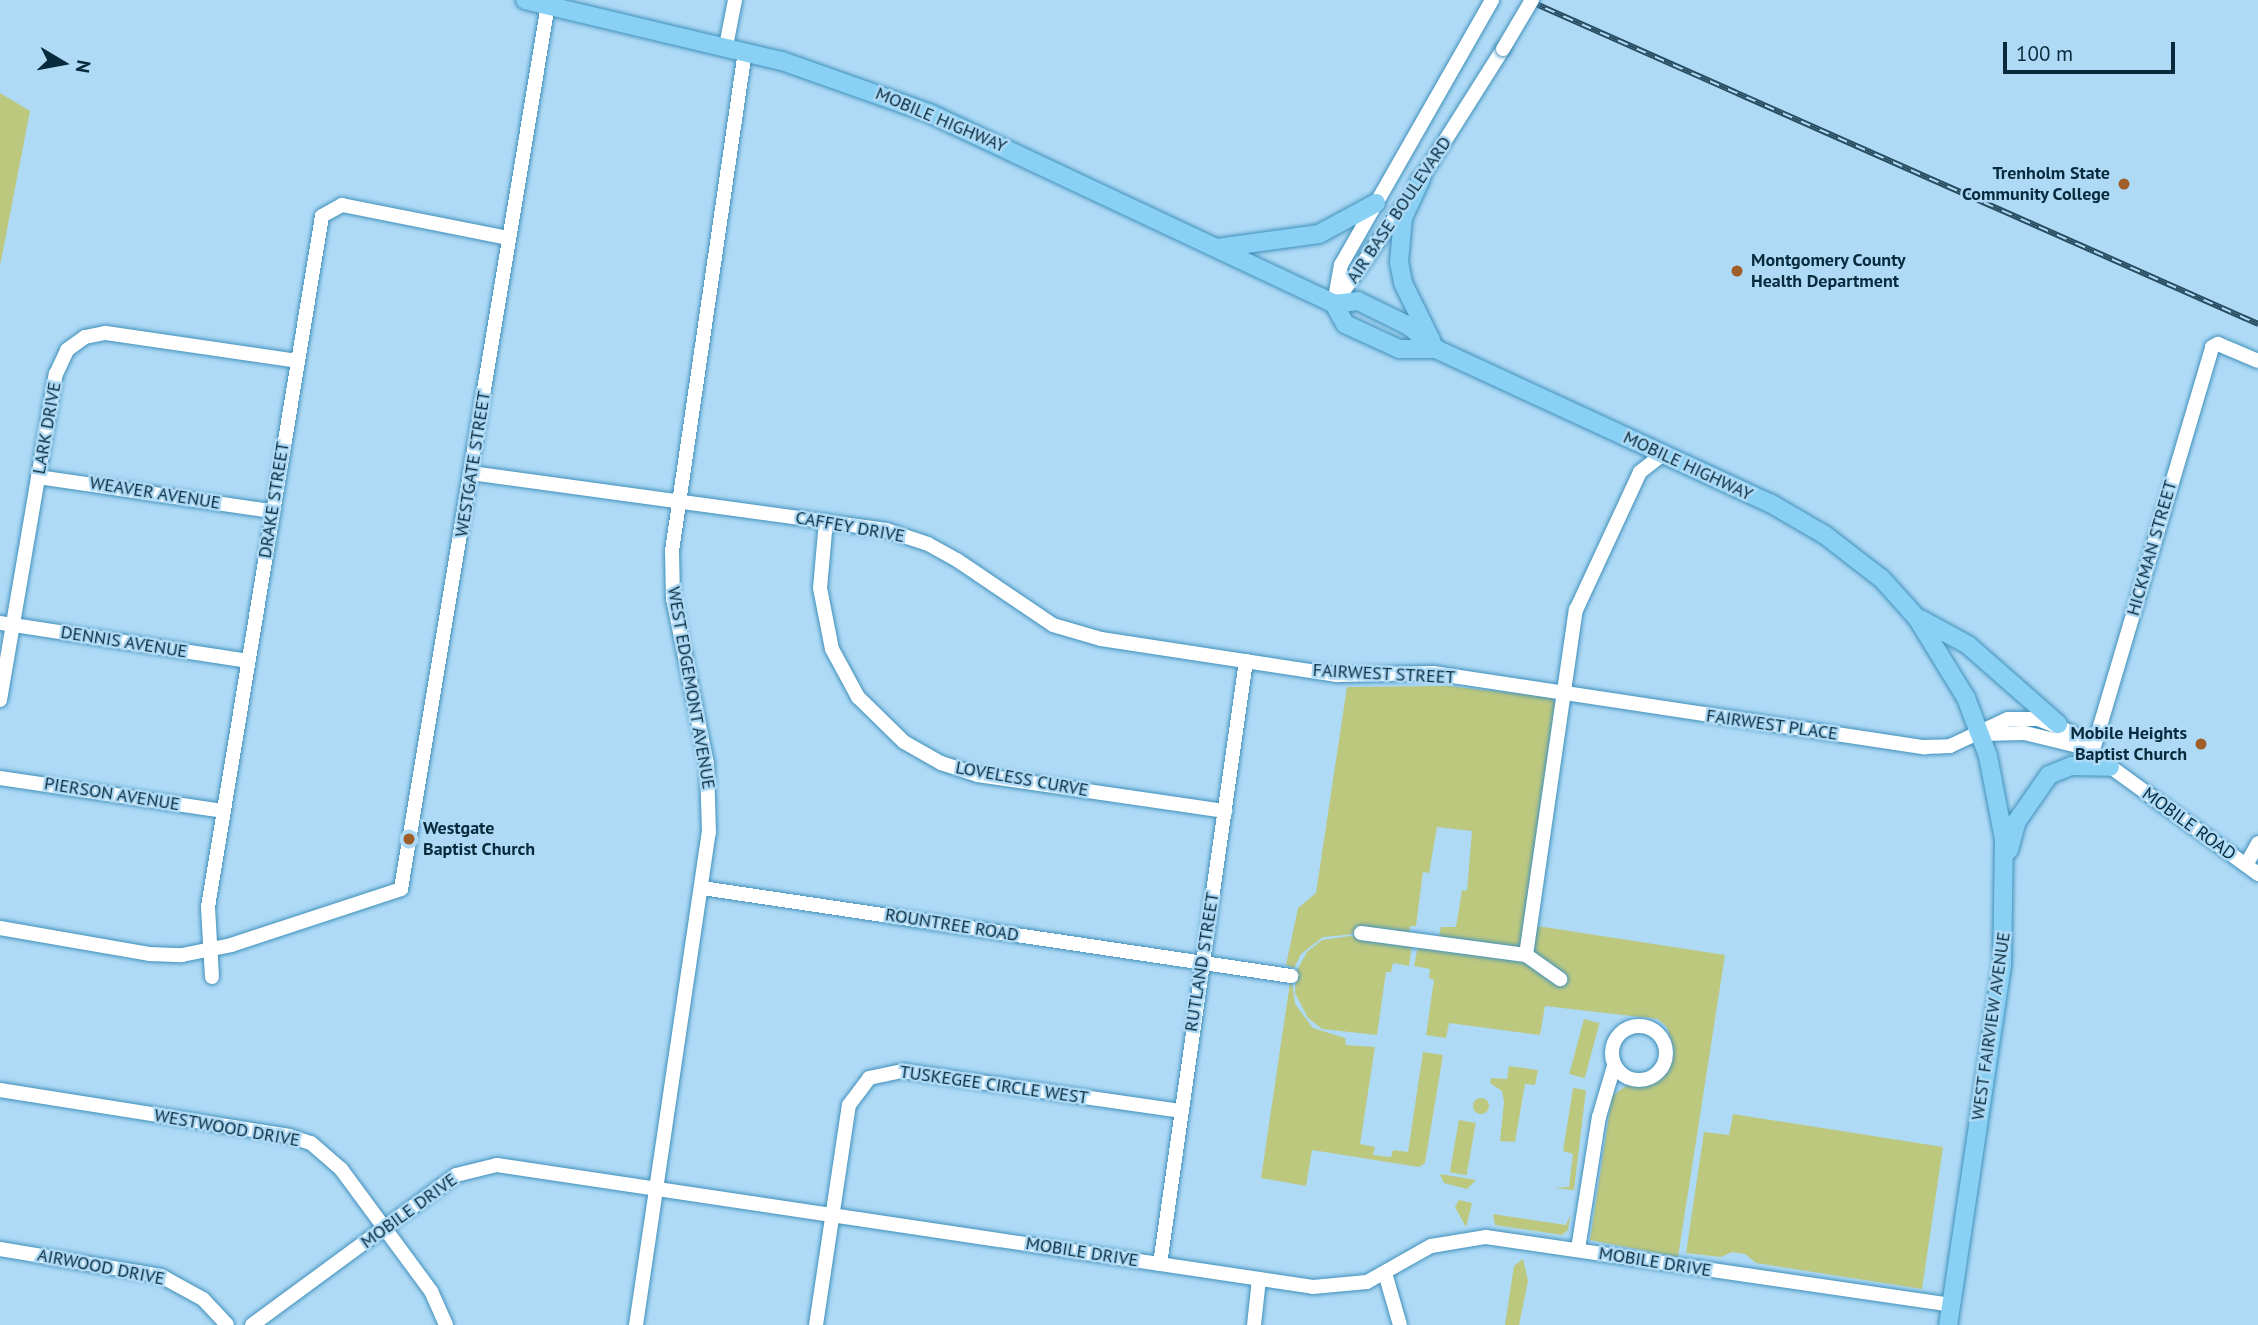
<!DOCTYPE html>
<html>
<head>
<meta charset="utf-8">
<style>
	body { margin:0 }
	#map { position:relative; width:2258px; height:1325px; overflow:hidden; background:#aedaf6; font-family:"PT Sans",sans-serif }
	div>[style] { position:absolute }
	.green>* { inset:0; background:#bdc87f; transform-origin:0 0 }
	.round { border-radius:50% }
	.roads { filter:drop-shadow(0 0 2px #4190bb) drop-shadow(0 0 2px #4190bb) }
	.minor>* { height:14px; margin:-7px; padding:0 7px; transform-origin:7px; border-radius:7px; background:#fff }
	.minor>.ring { margin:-7px; padding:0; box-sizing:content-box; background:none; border:14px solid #fff; border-radius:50% }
	.major>* { height:18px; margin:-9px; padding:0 9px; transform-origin:9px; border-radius:9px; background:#88d0f4 }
	.rail>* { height:6px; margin-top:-3px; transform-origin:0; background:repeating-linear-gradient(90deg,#aedaf6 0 10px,#284d61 0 20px); box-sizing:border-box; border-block:2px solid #284d61 }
	.bridges { filter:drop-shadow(0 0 2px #4190bb) drop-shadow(0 0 2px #4190bb) }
	.minor-bridge>* { height:14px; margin:-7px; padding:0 7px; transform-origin:7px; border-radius:7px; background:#fff }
	.dots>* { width:19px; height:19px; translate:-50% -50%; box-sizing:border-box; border:4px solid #aedaf6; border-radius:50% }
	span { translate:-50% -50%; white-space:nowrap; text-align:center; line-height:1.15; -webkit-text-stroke:5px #aedaf6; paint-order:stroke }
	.street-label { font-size:18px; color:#072a3c }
	.poi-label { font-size:18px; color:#072a3c; font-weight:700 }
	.right { translate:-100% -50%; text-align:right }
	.left { translate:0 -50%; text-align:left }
	.north { position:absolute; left:28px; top:28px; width:70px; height:70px; -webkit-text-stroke:5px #aedaf6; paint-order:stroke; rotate:100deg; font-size:19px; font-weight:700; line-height:28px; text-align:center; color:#072a3c }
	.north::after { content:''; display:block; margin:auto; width:24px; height:32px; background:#072a3c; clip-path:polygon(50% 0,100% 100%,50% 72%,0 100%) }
	.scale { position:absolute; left:2003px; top:42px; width:172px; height:32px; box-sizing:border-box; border:4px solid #072a3c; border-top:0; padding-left:9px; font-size:21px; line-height:24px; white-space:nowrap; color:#072a3c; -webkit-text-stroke:5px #aedaf6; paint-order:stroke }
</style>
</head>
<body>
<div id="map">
	<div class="green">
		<div style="clip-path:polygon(0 93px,30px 111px,0 266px)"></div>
		<div style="clip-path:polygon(1448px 686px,1550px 697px,1556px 702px,1524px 924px,1725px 955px,1678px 1257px,1590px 1240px,1612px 1096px,1626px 1086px,1653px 1084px,1668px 1072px,1674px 1050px,1667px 1027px,1658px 1019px,1545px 1006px,1540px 1035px,1449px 1023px,1446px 1038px,1426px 1035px,1434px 980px,1429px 978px,1430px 969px,1414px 966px,1420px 936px,1438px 940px,1441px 927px,1456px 927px,1462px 890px,1467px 891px,1472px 831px,1437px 827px,1429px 873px,1423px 872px,1416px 926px,1410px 926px,1409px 934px,1357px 926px,1356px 934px,1323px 937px,1301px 954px,1294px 968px,1286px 965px,1298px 908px,1316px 893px,1347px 687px)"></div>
		<div style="clip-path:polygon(1350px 936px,1412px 944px,1409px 966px,1393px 963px,1391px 972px,1386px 972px,1377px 1035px,1322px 1029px,1308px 1018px,1295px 993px,1296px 972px,1307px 952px,1322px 940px)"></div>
		<div style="clip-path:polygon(1291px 976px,1295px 1004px,1313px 1028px,1345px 1038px,1346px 1045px,1375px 1047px,1360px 1144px,1375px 1147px,1373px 1155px,1391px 1157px,1393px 1150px,1408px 1152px,1423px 1052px,1443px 1055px,1425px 1163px,1419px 1167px,1312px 1150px,1306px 1186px,1261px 1178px)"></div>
		<div style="left:1584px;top:1019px;width:16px;height:57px;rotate:15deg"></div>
		<div style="clip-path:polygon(1509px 1066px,1538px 1070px,1535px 1085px,1525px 1084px,1515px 1142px,1500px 1141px,1504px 1102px,1502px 1091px,1490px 1083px,1491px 1078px,1507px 1079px)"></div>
		<div style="clip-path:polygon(1573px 1088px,1586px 1090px,1574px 1190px,1554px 1188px,1569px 1187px,1573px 1154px,1563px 1151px)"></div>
		<div class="round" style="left:1473px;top:1098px;width:16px;height:16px"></div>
		<div style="clip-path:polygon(1733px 1114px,1943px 1147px,1922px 1289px,1756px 1263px,1745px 1254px,1732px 1252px,1721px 1257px,1686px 1253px,1704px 1132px,1729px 1135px)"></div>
		<div style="left:1459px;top:1120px;width:17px;height:53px;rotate:10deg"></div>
		<div style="clip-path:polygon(1440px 1174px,1476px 1180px,1467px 1189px,1444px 1183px)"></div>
		<div style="clip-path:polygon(1459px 1200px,1472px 1203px,1466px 1227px,1455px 1207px)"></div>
		<div style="clip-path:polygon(1493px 1214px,1566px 1225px,1570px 1215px,1568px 1230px,1562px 1235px,1495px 1225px)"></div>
		<div style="clip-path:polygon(1523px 1259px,1528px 1281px,1519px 1325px,1505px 1325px,1514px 1266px)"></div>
	</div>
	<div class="roads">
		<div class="minor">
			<div style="left:726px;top:46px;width:47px;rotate:-78.9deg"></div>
			<div style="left:1417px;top:185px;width:161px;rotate:-57.7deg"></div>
			<div style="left:1335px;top:303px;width:120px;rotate:-54.9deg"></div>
			<div style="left:1334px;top:304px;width:40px;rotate:-80deg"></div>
			<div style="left:1341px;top:265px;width:305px;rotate:-60.3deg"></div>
			<div style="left:471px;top:473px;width:419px;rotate:7.8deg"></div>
			<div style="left:886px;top:530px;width:44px;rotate:18.4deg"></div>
			<div style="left:928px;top:544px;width:33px;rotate:29deg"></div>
			<div style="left:957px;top:560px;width:116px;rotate:34.1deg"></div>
			<div style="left:1053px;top:625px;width:50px;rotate:16.3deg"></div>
			<div style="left:1101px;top:639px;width:239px;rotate:8.7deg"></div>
			<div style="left:1337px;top:675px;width:96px;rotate:-1.2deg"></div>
			<div style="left:1433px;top:673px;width:498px;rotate:8.6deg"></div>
			<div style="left:1925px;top:747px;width:25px;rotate:-2deg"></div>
			<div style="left:1950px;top:746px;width:64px;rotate:-25deg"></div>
			<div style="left:2008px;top:719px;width:30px"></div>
			<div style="left:2038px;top:719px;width:37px;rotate:22deg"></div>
			<div style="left:2072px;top:733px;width:21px;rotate:49deg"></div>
			<div style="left:2086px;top:749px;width:213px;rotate:36deg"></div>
			<div style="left:38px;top:477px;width:236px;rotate:8.3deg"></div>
			<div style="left:826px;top:521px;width:67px;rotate:95.1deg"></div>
			<div style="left:820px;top:588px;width:62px;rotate:78.9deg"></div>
			<div style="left:832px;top:649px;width:55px;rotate:61.6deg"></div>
			<div style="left:858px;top:697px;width:64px;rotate:44.4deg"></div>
			<div style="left:904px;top:742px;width:43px;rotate:29.6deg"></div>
			<div style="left:941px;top:763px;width:39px;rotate:18deg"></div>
			<div style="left:978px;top:775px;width:250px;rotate:8.3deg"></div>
			<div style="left:0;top:623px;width:251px;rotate:8.7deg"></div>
			<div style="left:0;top:700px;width:331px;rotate:-80.3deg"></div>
			<div style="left:56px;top:374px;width:26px;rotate:-65deg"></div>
			<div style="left:67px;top:350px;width:22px;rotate:-36deg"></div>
			<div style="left:85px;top:337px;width:21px;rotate:-11deg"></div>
			<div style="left:106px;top:333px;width:193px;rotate:8.3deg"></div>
			<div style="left:1982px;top:734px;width:43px;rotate:-1.3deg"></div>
			<div style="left:2025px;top:733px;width:59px;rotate:13.8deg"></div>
			<div style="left:2092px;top:753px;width:423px;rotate:-73.5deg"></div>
			<div style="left:2212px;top:347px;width:7px;rotate:-27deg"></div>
			<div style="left:2218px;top:344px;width:43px;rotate:23deg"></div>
			<div style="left:0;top:778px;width:225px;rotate:8.4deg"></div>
			<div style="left:2246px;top:865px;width:25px;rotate:-61deg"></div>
			<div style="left:702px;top:888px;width:596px;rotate:8.5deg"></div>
			<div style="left:0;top:928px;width:151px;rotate:9.9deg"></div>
			<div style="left:149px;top:954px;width:33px;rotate:2deg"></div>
			<div style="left:182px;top:955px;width:50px;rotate:-11.5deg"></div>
			<div style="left:231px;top:945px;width:179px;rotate:-18.2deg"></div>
			<div style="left:401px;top:889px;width:896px;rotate:-80.56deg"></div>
			<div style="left:1361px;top:933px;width:166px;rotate:7.6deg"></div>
			<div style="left:1526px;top:955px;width:42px;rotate:35.2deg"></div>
			<div style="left:1526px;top:955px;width:349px;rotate:-81.8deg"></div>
			<div style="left:1576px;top:610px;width:152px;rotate:-65.1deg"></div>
			<div style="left:1640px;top:472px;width:29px;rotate:-38deg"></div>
			<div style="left:212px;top:977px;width:70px;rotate:-93.3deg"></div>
			<div style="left:208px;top:907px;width:700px;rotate:-80.63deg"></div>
			<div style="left:322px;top:216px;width:23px;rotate:-29deg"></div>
			<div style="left:342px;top:205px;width:170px;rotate:11.2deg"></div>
			<div class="ring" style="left:1612px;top:1026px;width:40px;height:40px"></div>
			<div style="left:0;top:1090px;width:293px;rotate:9deg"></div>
			<div style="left:289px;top:1136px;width:23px;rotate:18deg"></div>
			<div style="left:311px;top:1143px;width:40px;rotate:41deg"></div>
			<div style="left:341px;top:1169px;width:152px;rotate:53.6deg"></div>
			<div style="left:431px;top:1291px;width:37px;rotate:66deg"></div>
			<div style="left:0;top:1249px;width:163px;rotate:9.5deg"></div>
			<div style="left:161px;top:1276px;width:48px;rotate:28.7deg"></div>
			<div style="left:203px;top:1299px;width:35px;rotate:47deg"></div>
			<div style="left:1578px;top:1249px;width:134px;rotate:-81deg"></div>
			<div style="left:1599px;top:1117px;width:53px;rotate:-73.6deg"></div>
			<div style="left:1160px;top:1264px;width:609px;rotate:-81.88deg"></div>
			<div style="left:1385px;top:1273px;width:54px;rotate:73.9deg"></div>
			<div style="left:252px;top:1325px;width:253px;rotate:-36.3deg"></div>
			<div style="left:456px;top:1175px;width:42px;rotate:-13.7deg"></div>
			<div style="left:497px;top:1165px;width:825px;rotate:8.5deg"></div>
			<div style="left:1313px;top:1287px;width:54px;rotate:-5.3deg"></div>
			<div style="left:1367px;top:1282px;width:73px;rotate:-29.4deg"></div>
			<div style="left:1431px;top:1246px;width:56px;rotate:-9.3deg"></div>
			<div style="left:1486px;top:1237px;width:470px;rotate:8.3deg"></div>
			<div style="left:636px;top:1325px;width:497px;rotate:-81.6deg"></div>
			<div style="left:709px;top:833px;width:69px;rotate:-91.7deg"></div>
			<div style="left:707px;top:764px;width:168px;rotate:-101.6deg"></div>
			<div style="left:673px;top:599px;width:48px;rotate:-91.2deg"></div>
			<div style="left:672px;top:551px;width:505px;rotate:-81.69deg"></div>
			<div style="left:816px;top:1325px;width:222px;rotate:-81.5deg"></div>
			<div style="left:849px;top:1105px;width:34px;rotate:-53deg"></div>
			<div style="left:869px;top:1078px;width:35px;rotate:-12deg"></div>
			<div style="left:903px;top:1071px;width:280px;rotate:8.2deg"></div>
			<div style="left:1254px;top:1325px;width:46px;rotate:-83.8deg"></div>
		</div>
		<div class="major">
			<div style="left:525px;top:0;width:264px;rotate:13.4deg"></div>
			<div style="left:782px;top:61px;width:156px;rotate:19.5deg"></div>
			<div style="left:929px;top:113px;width:448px;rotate:25.2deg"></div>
			<div style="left:1334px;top:304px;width:24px;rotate:-7deg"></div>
			<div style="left:1358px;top:301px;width:57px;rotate:26.1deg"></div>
			<div style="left:1409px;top:326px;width:35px;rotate:40deg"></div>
			<div style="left:1436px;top:349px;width:368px;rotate:24.8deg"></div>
			<div style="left:1770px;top:503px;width:64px;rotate:30.2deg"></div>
			<div style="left:1825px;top:535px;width:72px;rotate:37.7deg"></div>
			<div style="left:1882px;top:579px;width:52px;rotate:48.1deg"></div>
			<div style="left:1917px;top:618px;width:94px;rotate:58.5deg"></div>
			<div style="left:1966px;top:698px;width:62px;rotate:69.2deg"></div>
			<div style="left:1988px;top:756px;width:85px;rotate:79.1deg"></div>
			<div style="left:2004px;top:839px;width:126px;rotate:90.9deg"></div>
			<div style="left:2002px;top:965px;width:364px;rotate:98.5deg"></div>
			<div style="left:1421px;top:179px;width:43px;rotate:114.8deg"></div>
			<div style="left:1403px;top:218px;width:44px;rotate:95.2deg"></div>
			<div style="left:1399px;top:262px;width:21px;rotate:79deg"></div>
			<div style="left:1403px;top:283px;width:64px;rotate:63.8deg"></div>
			<div style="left:1217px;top:248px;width:103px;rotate:-7.8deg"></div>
			<div style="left:1319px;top:234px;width:65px;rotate:-28.5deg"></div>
			<div style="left:1334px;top:304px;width:23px;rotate:61deg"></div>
			<div style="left:1345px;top:324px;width:60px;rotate:24.8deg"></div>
			<div style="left:1399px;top:349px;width:37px"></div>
			<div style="left:1920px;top:619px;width:55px;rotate:28.4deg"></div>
			<div style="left:1968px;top:645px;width:120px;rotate:41.3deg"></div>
			<div style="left:2009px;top:850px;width:30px;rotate:-75deg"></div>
			<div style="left:2017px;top:821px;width:56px;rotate:-55.2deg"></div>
			<div style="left:2049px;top:775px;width:24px;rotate:-22deg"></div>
			<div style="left:2071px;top:766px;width:39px;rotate:1deg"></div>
		</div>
	</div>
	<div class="rail">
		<div style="left:1527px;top:0;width:800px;rotate:23.9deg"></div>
	</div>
	<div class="bridges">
		<div class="minor-bridge">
			<div style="left:1503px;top:49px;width:57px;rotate:-59.4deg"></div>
		</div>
	</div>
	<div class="dots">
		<div style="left:2124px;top:184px;background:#9f5e2a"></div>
		<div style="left:1737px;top:271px;background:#9f5e2a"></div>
		<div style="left:2201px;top:744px;background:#9f5e2a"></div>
		<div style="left:409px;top:839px;background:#9f5e2a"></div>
	</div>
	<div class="street-label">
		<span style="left:941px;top:120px;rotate:23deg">MOBILE HIGHWAY</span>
		<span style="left:1399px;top:210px;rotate:-56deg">AIR BASE BOULEVARD</span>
		<span style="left:47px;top:428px;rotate:-80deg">LARK DRIVE</span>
		<span style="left:473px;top:464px;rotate:-81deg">WESTGATE STREET</span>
		<span style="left:1688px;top:466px;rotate:25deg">MOBILE HIGHWAY</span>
		<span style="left:155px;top:493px;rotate:9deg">WEAVER AVENUE</span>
		<span style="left:274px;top:500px;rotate:-81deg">DRAKE STREET</span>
		<span style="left:850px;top:527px;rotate:10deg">CAFFEY DRIVE</span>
		<span style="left:2152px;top:548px;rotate:-74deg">HICKMAN STREET</span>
		<span style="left:124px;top:642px;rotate:9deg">DENNIS AVENUE</span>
		<span style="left:1384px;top:674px;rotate:3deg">FAIRWEST STREET</span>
		<span style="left:691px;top:688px;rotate:80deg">WEST EDGEMONT AVENUE</span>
		<span style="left:1772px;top:725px;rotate:8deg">FAIRWEST PLACE</span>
		<span style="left:1022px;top:779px;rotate:10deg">LOVELESS CURVE</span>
		<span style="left:112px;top:794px;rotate:9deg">PIERSON AVENUE</span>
		<span style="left:2189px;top:824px;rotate:36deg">MOBILE ROAD</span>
		<span style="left:952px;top:925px;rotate:9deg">ROUNTREE ROAD</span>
		<span style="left:1202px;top:962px;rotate:-81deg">RUTLAND STREET</span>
		<span style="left:1991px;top:1026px;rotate:-82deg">WEST FAIRVIEW AVENUE</span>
		<span style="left:994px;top:1085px;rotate:8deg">TUSKEGEE CIRCLE WEST</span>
		<span style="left:227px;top:1128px;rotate:10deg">WESTWOOD DRIVE</span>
		<span style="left:409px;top:1211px;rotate:-36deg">MOBILE DRIVE</span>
		<span style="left:1082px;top:1252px;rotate:9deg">MOBILE DRIVE</span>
		<span style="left:1655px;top:1262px;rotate:9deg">MOBILE DRIVE</span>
		<span style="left:101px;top:1267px;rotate:11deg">AIRWOOD DRIVE</span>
	</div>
	<div class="poi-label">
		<span class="right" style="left:2110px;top:184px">Trenholm State<br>Community College</span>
		<span class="left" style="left:1751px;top:271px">Montgomery County<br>Health Department</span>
		<span class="right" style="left:2187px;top:744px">Mobile Heights<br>Baptist Church</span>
		<span class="left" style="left:423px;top:839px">Westgate<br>Baptist Church</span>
	</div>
	<div class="north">N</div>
	<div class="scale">100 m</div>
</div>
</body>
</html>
